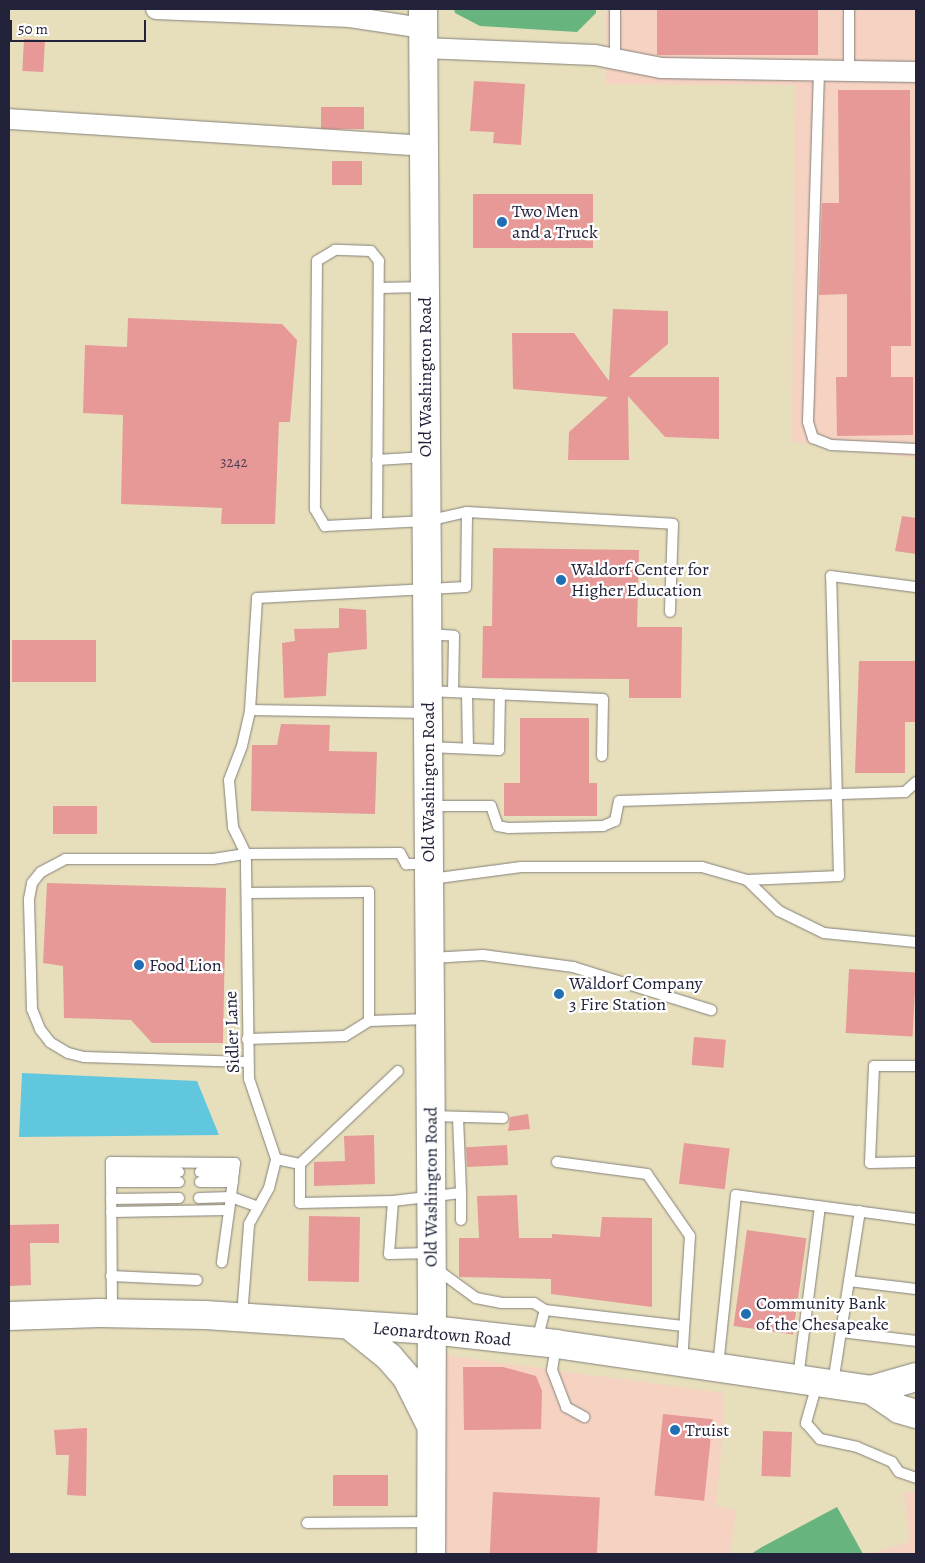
<!DOCTYPE html>
<html>
<head>
<meta charset="utf-8">
<style>
	body { margin:0 }
	#map { position:relative; width:925px; height:1563px; overflow:hidden; background:#e7dfbb; font-family:Alegreya,serif }
	div>[style] { position:absolute }
	.built>* { inset:0; background:#f5d2c2 }
	.forest>* { inset:0; background:#67b47e }
	.water>* { inset:0; background:#61c7de }
	.building>* { inset:0; background:#e69997; transform-origin:0 0 }
	.roads { filter:drop-shadow(0 0 1px #84807b) drop-shadow(0 0 1px #84807b) }
	.lane>* { height:10px; margin:-5px; padding:0 5px; transform-origin:5px; border-radius:5px; background:#fff }
	.street>* { height:20px; margin:-10px; padding:0 10px; transform-origin:10px; border-radius:10px; background:#fff }
	.secondary>* { height:28px; margin:-14px; padding:0 14px; transform-origin:14px; border-radius:14px; background:#fff }
	.highway>* { height:28px; margin:-14px; padding:0 14px; transform-origin:14px; border-radius:14px; background:#fff }
	.dots>* { width:14px; height:14px; translate:-50% -50%; box-sizing:border-box; border:2px solid #fff; border-radius:50% }
	span { translate:-50% -50%; white-space:nowrap; text-align:center; line-height:1.15; -webkit-text-stroke:4.5px #fff; paint-order:stroke }
	.number-label { font-size:15px; color:#534052 }
	.number-label span { -webkit-text-stroke-width:0 }
	.poi-label { font-size:18px; color:#22223b }
	.left { translate:0 -50%; text-align:left }
	.street-label { font-size:18px; color:#22223b }
	.frame { position:absolute; inset:0; border:10px solid #22223b; pointer-events:none }
	.scale { position:absolute; left:10px; top:20px; width:136px; height:22px; box-sizing:border-box; border:2px solid #22223b; border-top:0; padding-left:6px; font-size:15px; line-height:18px; white-space:nowrap; color:#22223b; -webkit-text-stroke:4px #fff; paint-order:stroke }
</style>
</head>
<body>
<div id="map">
	<div class="built">
		<div style="clip-path:polygon(606px 9px,916px 9px,916px 458px,792px 442px,795px 85px,606px 84px)"></div>
		<div style="clip-path:polygon(443px 1355px,724px 1393px,724px 1423px,716px 1506px,736px 1510px,730px 1554px,446px 1554px)"></div>
		<div style="clip-path:polygon(916px 1491px,916px 1554px,868px 1554px,910px 1542px,904px 1493px)"></div>
	</div>
	<div class="forest">
		<div style="clip-path:polygon(454px 9px,596px 9px,596px 13px,577px 32px,480px 26px,455px 13px)"></div>
		<div style="clip-path:polygon(837px 1507px,863px 1554px,751px 1554px,762px 1547px)"></div>
	</div>
	<div class="water">
		<div style="clip-path:polygon(22px 1073px,197px 1081px,219px 1135px,19px 1137px)"></div>
	</div>
	<div class="building">
		<div style="left:657px;top:9px;width:161px;height:46px"></div>
		<div style="left:24px;top:39px;width:21px;height:32px;rotate:3deg"></div>
		<div style="clip-path:polygon(474px 81px,525px 84px,521px 145px,493px 143px,494px 132px,470px 131px)"></div>
		<div style="clip-path:polygon(838px 90px,910px 90px,911px 346px,891px 346px,891px 377px,913px 377px,913px 435px,837px 436px,836px 377px,847px 377px,847px 294px,819px 295px,822px 203px,839px 203px)"></div>
		<div style="left:364px;top:107px;width:22px;height:43px;rotate:90deg"></div>
		<div style="left:332px;top:161px;width:30px;height:24px"></div>
		<div style="left:593px;top:194px;width:54px;height:120px;rotate:90deg"></div>
		<div style="clip-path:polygon(613px 309px,668px 311px,668px 344px,629px 377px,719px 377px,719px 439px,665px 437px,628px 396px,629px 460px,568px 460px,569px 432px,608px 397px,513px 389px,512px 333px,574px 333px,609px 381px)"></div>
		<div style="clip-path:polygon(128px 318px,282px 324px,297px 340px,290px 422px,279px 422px,275px 524px,221px 524px,222px 508px,121px 504px,123px 415px,83px 413px,85px 345px,127px 347px)"></div>
		<div style="clip-path:polygon(902px 516px,916px 518px,916px 554px,895px 551px)"></div>
		<div style="clip-path:polygon(493px 548px,639px 550px,637px 627px,682px 627px,681px 698px,629px 698px,629px 679px,482px 678px,483px 626px,492px 626px)"></div>
		<div style="clip-path:polygon(339px 608px,366px 610px,367px 649px,328px 653px,326px 696px,284px 698px,282px 643px,295px 641px,294px 629px,339px 628px)"></div>
		<div style="left:96px;top:640px;width:42px;height:84px;rotate:90deg"></div>
		<div style="clip-path:polygon(859px 661px,916px 661px,916px 722px,905px 722px,905px 773px,855px 773px)"></div>
		<div style="clip-path:polygon(520px 718px,589px 718px,589px 783px,597px 783px,597px 816px,504px 816px,504px 783px,520px 783px)"></div>
		<div style="clip-path:polygon(281px 724px,330px 725px,329px 751px,377px 752px,375px 814px,251px 811px,252px 745px,277px 745px)"></div>
		<div style="left:53px;top:806px;width:44px;height:28px"></div>
		<div style="clip-path:polygon(47px 883px,226px 888px,223px 1043px,152px 1043px,131px 1020px,64px 1018px,63px 966px,43px 963px)"></div>
		<div style="left:849px;top:969px;width:67px;height:64px;rotate:3deg"></div>
		<div style="left:694px;top:1037px;width:32px;height:28px;rotate:5deg"></div>
		<div style="clip-path:polygon(528px 1114px,530px 1129px,508px 1131px,510px 1117px)"></div>
		<div style="clip-path:polygon(374px 1135px,375px 1184px,314px 1186px,314px 1162px,345px 1161px,344px 1136px)"></div>
		<div style="left:684px;top:1143px;width:46px;height:41px;rotate:7deg"></div>
		<div style="left:507px;top:1145px;width:20px;height:41px;rotate:87deg"></div>
		<div style="clip-path:polygon(517px 1195px,519px 1238px,552px 1238px,552px 1234px,600px 1237px,602px 1217px,652px 1218px,652px 1307px,551px 1294px,551px 1279px,459px 1277px,459px 1238px,479px 1238px,477px 1196px)"></div>
		<div style="left:309px;top:1216px;width:51px;height:65px;rotate:1deg"></div>
		<div style="clip-path:polygon(59px 1224px,59px 1243px,30px 1243px,31px 1285px,9px 1286px,9px 1225px)"></div>
		<div style="left:747px;top:1230px;width:60px;height:97px;rotate:8deg"></div>
		<div style="clip-path:polygon(463px 1367px,503px 1367px,536px 1376px,542px 1391px,541px 1429px,464px 1430px)"></div>
		<div style="left:663px;top:1414px;width:50px;height:82px;rotate:6deg"></div>
		<div style="clip-path:polygon(87px 1428px,86px 1496px,67px 1495px,69px 1455px,56px 1455px,54px 1430px)"></div>
		<div style="left:763px;top:1431px;width:29px;height:45px;rotate:2deg"></div>
		<div style="left:388px;top:1475px;width:31px;height:55px;rotate:90deg"></div>
		<div style="left:493px;top:1492px;width:107px;height:62px;rotate:3deg"></div>
	</div>
	<div class="roads">
		<div class="lane">
			<div style="left:849px;top:9px;width:63px;rotate:90deg"></div>
			<div style="left:615px;top:59px;width:50px;rotate:-90deg"></div>
			<div style="left:819px;top:72px;width:350px;rotate:91.8deg"></div>
			<div style="left:808px;top:422px;width:17px;rotate:73deg"></div>
			<div style="left:813px;top:438px;width:19px;rotate:21deg"></div>
			<div style="left:831px;top:445px;width:85px;rotate:2.7deg"></div>
			<div style="left:379px;top:288px;width:45px;rotate:-1.3deg"></div>
			<div style="left:377px;top:460px;width:49px;rotate:-3.5deg"></div>
			<div style="left:377px;top:523px;width:262px;rotate:-89.6deg"></div>
			<div style="left:379px;top:261px;width:13px;rotate:-129deg"></div>
			<div style="left:371px;top:251px;width:36px;rotate:-178deg"></div>
			<div style="left:335px;top:250px;width:21px;rotate:149deg"></div>
			<div style="left:317px;top:261px;width:248px;rotate:90.5deg"></div>
			<div style="left:315px;top:509px;width:20px;rotate:60deg"></div>
			<div style="left:325px;top:526px;width:102px;rotate:-2.8deg"></div>
			<div style="left:427px;top:521px;width:41px;rotate:-12.7deg"></div>
			<div style="left:467px;top:512px;width:206px;rotate:3.3deg"></div>
			<div style="left:673px;top:524px;width:88px;rotate:92deg"></div>
			<div style="left:428px;top:634px;width:26px;rotate:4deg"></div>
			<div style="left:454px;top:636px;width:56px;rotate:91deg"></div>
			<div style="left:428px;top:691px;width:175px;rotate:2.6deg"></div>
			<div style="left:603px;top:699px;width:57px;rotate:91deg"></div>
			<div style="left:467px;top:693px;width:55px;rotate:89deg"></div>
			<div style="left:427px;top:713px;width:177px;rotate:-179deg"></div>
			<div style="left:250px;top:710px;width:112px;rotate:-86.4deg"></div>
			<div style="left:257px;top:598px;width:209px;rotate:-3deg"></div>
			<div style="left:466px;top:587px;width:75px;rotate:-89.2deg"></div>
			<div style="left:428px;top:747px;width:71px;rotate:2.4deg"></div>
			<div style="left:499px;top:750px;width:56px;rotate:-89deg"></div>
			<div style="left:430px;top:806px;width:61px"></div>
			<div style="left:491px;top:806px;width:21px;rotate:71deg"></div>
			<div style="left:498px;top:826px;width:10px;rotate:11deg"></div>
			<div style="left:508px;top:828px;width:95px;rotate:-1.2deg"></div>
			<div style="left:603px;top:826px;width:13px;rotate:-23deg"></div>
			<div style="left:615px;top:821px;width:20px;rotate:-79deg"></div>
			<div style="left:619px;top:801px;width:286px;rotate:-1.8deg"></div>
			<div style="left:905px;top:792px;width:15px;rotate:-42deg"></div>
			<div style="left:431px;top:879px;width:91px;rotate:-7.6deg"></div>
			<div style="left:521px;top:867px;width:181px"></div>
			<div style="left:702px;top:867px;width:47px;rotate:16.1deg"></div>
			<div style="left:747px;top:880px;width:45px;rotate:44.1deg"></div>
			<div style="left:779px;top:911px;width:50px;rotate:26.1deg"></div>
			<div style="left:824px;top:933px;width:92px;rotate:5.6deg"></div>
			<div style="left:747px;top:880px;width:92px;rotate:-2.5deg"></div>
			<div style="left:839px;top:876px;width:300px;rotate:-91.5deg"></div>
			<div style="left:831px;top:576px;width:86px;rotate:7.4deg"></div>
			<div style="left:247px;top:893px;width:122px;rotate:-0.5deg"></div>
			<div style="left:369px;top:892px;width:129px;rotate:90deg"></div>
			<div style="left:369px;top:1021px;width:60px;rotate:-1.9deg"></div>
			<div style="left:431px;top:958px;width:52px;rotate:-3.3deg"></div>
			<div style="left:483px;top:955px;width:91px;rotate:7.6deg"></div>
			<div style="left:573px;top:967px;width:145px;rotate:17.3deg"></div>
			<div style="left:247px;top:1039px;width:98px;rotate:-1.8deg"></div>
			<div style="left:345px;top:1036px;width:28px;rotate:-32deg"></div>
			<div style="left:247px;top:1062px;width:163px;rotate:-178.2deg"></div>
			<div style="left:84px;top:1057px;width:16px;rotate:-166deg"></div>
			<div style="left:68px;top:1053px;width:21px;rotate:-149deg"></div>
			<div style="left:50px;top:1042px;width:16px;rotate:-128deg"></div>
			<div style="left:40px;top:1029px;width:22px;rotate:-112deg"></div>
			<div style="left:32px;top:1009px;width:110px;rotate:-91.6deg"></div>
			<div style="left:29px;top:899px;width:16px;rotate:-79deg"></div>
			<div style="left:32px;top:883px;width:14px;rotate:-51deg"></div>
			<div style="left:41px;top:872px;width:27px;rotate:-28deg"></div>
			<div style="left:65px;top:859px;width:148px"></div>
			<div style="left:213px;top:859px;width:33px;rotate:-9deg"></div>
			<div style="left:246px;top:854px;width:154px;rotate:-0.4deg"></div>
			<div style="left:400px;top:853px;width:13px;rotate:61deg"></div>
			<div style="left:406px;top:864px;width:22px"></div>
			<div style="left:916px;top:1066px;width:42px;rotate:180deg"></div>
			<div style="left:874px;top:1066px;width:97px;rotate:92.4deg"></div>
			<div style="left:870px;top:1163px;width:46px;rotate:-1.2deg"></div>
			<div style="left:431px;top:1116px;width:72px;rotate:1.6deg"></div>
			<div style="left:458px;top:1117px;width:76px;rotate:87.7deg"></div>
			<div style="left:276px;top:1159px;width:25px;rotate:12deg"></div>
			<div style="left:300px;top:1164px;width:39px;rotate:90deg"></div>
			<div style="left:300px;top:1203px;width:93px;rotate:-1.2deg"></div>
			<div style="left:557px;top:1162px;width:91px;rotate:7.6deg"></div>
			<div style="left:647px;top:1174px;width:75px;rotate:55.3deg"></div>
			<div style="left:690px;top:1236px;width:126px;rotate:93.6deg"></div>
			<div style="left:300px;top:1164px;width:135px;rotate:-43.5deg"></div>
			<div style="left:111px;top:1172px;width:68px"></div>
			<div style="left:200px;top:1172px;width:34px"></div>
			<div style="left:111px;top:1182px;width:68px"></div>
			<div style="left:200px;top:1182px;width:33px"></div>
			<div style="left:199px;top:1198px;width:32px;rotate:-2deg"></div>
			<div style="left:231px;top:1197px;width:66px;rotate:97.9deg"></div>
			<div style="left:111px;top:1199px;width:68px;rotate:-0.8deg"></div>
			<div style="left:111px;top:1212px;width:117px;rotate:-1deg"></div>
			<div style="left:431px;top:1253px;width:42px;rotate:178.6deg"></div>
			<div style="left:389px;top:1254px;width:53px;rotate:-85.7deg"></div>
			<div style="left:393px;top:1201px;width:68px;rotate:-6.7deg"></div>
			<div style="left:461px;top:1193px;width:27px;rotate:90deg"></div>
			<div style="left:435px;top:1268px;width:51px;rotate:36.2deg"></div>
			<div style="left:476px;top:1298px;width:25px;rotate:11deg"></div>
			<div style="left:501px;top:1303px;width:33px"></div>
			<div style="left:534px;top:1303px;width:13px;rotate:32deg"></div>
			<div style="left:545px;top:1310px;width:139px;rotate:6.6deg"></div>
			<div style="left:111px;top:1276px;width:86px;rotate:2.7deg"></div>
			<div style="left:849px;top:1281px;width:67px;rotate:6.8deg"></div>
			<div style="left:112px;top:1312px;width:150px;rotate:-90.4deg"></div>
			<div style="left:111px;top:1162px;width:124px;rotate:0.5deg"></div>
			<div style="left:235px;top:1163px;width:34px;rotate:97deg"></div>
			<div style="left:231px;top:1197px;width:29px;rotate:20deg"></div>
			<div style="left:242px;top:1316px;width:92px;rotate:-85.6deg"></div>
			<div style="left:249px;top:1224px;width:41px;rotate:-60.9deg"></div>
			<div style="left:269px;top:1188px;width:30px;rotate:-76deg"></div>
			<div style="left:276px;top:1159px;width:84px;rotate:-108.6deg"></div>
			<div style="left:249px;top:1079px;width:225px;rotate:-90.8deg"></div>
			<div style="left:246px;top:854px;width:30px;rotate:-116deg"></div>
			<div style="left:233px;top:827px;width:47px;rotate:-94.9deg"></div>
			<div style="left:229px;top:780px;width:36px;rotate:-69deg"></div>
			<div style="left:242px;top:746px;width:37px;rotate:-77deg"></div>
			<div style="left:841px;top:1332px;width:76px;rotate:6.8deg"></div>
			<div style="left:537px;top:1341px;width:32px;rotate:-76deg"></div>
			<div style="left:556px;top:1345px;width:25px;rotate:99deg"></div>
			<div style="left:552px;top:1370px;width:40px;rotate:69deg"></div>
			<div style="left:566px;top:1407px;width:21px;rotate:29deg"></div>
			<div style="left:718px;top:1366px;width:172px;rotate:-84deg"></div>
			<div style="left:736px;top:1195px;width:182px;rotate:7.6deg"></div>
			<div style="left:798px;top:1378px;width:173px;rotate:-82.7deg"></div>
			<div style="left:833px;top:1383px;width:174px;rotate:-81.1deg"></div>
			<div style="left:817px;top:1384px;width:41px;rotate:105.8deg"></div>
			<div style="left:806px;top:1423px;width:21px;rotate:49deg"></div>
			<div style="left:820px;top:1439px;width:38px;rotate:12deg"></div>
			<div style="left:857px;top:1447px;width:38px;rotate:23deg"></div>
			<div style="left:892px;top:1462px;width:12px;rotate:55deg"></div>
			<div style="left:899px;top:1472px;width:18px;rotate:19deg"></div>
			<div style="left:307px;top:1523px;width:123px;rotate:-0.5deg"></div>
		</div>
		<div class="street">
			<div style="left:156px;top:9px;width:194px;rotate:2.4deg"></div>
			<div style="left:350px;top:17px;width:74px;rotate:8.6deg"></div>
			<div style="left:423px;top:48px;width:172px;rotate:2.3deg"></div>
			<div style="left:595px;top:55px;width:67px;rotate:11.1deg"></div>
			<div style="left:661px;top:68px;width:255px;rotate:0.9deg"></div>
			<div style="left:9px;top:119px;width:416px;rotate:3.7deg"></div>
		</div>
		<div class="secondary">
			<div style="left:423px;top:9px;width:1286px;rotate:89.6deg"></div>
			<div style="left:432px;top:1295px;width:259px;rotate:90.2deg"></div>
		</div>
		<div class="highway">
			<div style="left:9px;top:1316px;width:90px;rotate:-1.9deg"></div>
			<div style="left:99px;top:1313px;width:106px;rotate:1.1deg"></div>
			<div style="left:205px;top:1315px;width:227px;rotate:3.8deg"></div>
			<div style="left:432px;top:1330px;width:125px;rotate:6.4deg"></div>
			<div style="left:556px;top:1344px;width:318px;rotate:8.3deg"></div>
			<div style="left:871px;top:1390px;width:47px;rotate:-16.1deg"></div>
			<div style="left:352px;top:1327px;width:48px;rotate:39deg"></div>
			<div style="left:389px;top:1357px;width:28px;rotate:49deg"></div>
			<div style="left:407px;top:1378px;width:49px;rotate:63.4deg"></div>
			<div style="left:871px;top:1390px;width:34px;rotate:34deg"></div>
			<div style="left:899px;top:1409px;width:18px;rotate:16deg"></div>
		</div>
	</div>
	<div class="dots">
		<div style="left:502px;top:222px;background:#1f6fb2"></div>
		<div style="left:561px;top:580px;background:#1f6fb2"></div>
		<div style="left:139px;top:965px;background:#1f6fb2"></div>
		<div style="left:559px;top:994px;background:#1f6fb2"></div>
		<div style="left:746px;top:1314px;background:#1f6fb2"></div>
		<div style="left:675px;top:1430px;background:#1f6fb2"></div>
	</div>
	<div class="number-label">
		<span style="left:234px;top:463px">3242</span>
	</div>
	<div class="poi-label">
		<span class="left" style="left:512px;top:222px">Two Men<br>and a Truck</span>
		<span class="left" style="left:571px;top:580px">Waldorf Center for<br>Higher Education</span>
		<span class="left" style="left:149px;top:965px">Food Lion</span>
		<span class="left" style="left:569px;top:994px">Waldorf Company<br>3 Fire Station</span>
		<span class="left" style="left:756px;top:1314px">Community Bank<br>of the Chesapeake</span>
		<span class="left" style="left:685px;top:1430px">Truist</span>
	</div>
	<div class="street-label">
		<span style="left:425px;top:377px;rotate:-90deg">Old Washington Road</span>
		<span style="left:428px;top:782px;rotate:-90deg">Old Washington Road</span>
		<span style="left:232px;top:1032px;rotate:-92deg">Sidler Lane</span>
		<span style="left:431px;top:1187px;rotate:-90deg">Old Washington Road</span>
		<span style="left:442px;top:1334px;rotate:5deg">Leonardtown Road</span>
	</div>
	<div class="frame"></div>
	<div class="scale">50 m</div>
</div>
</body>
</html>
